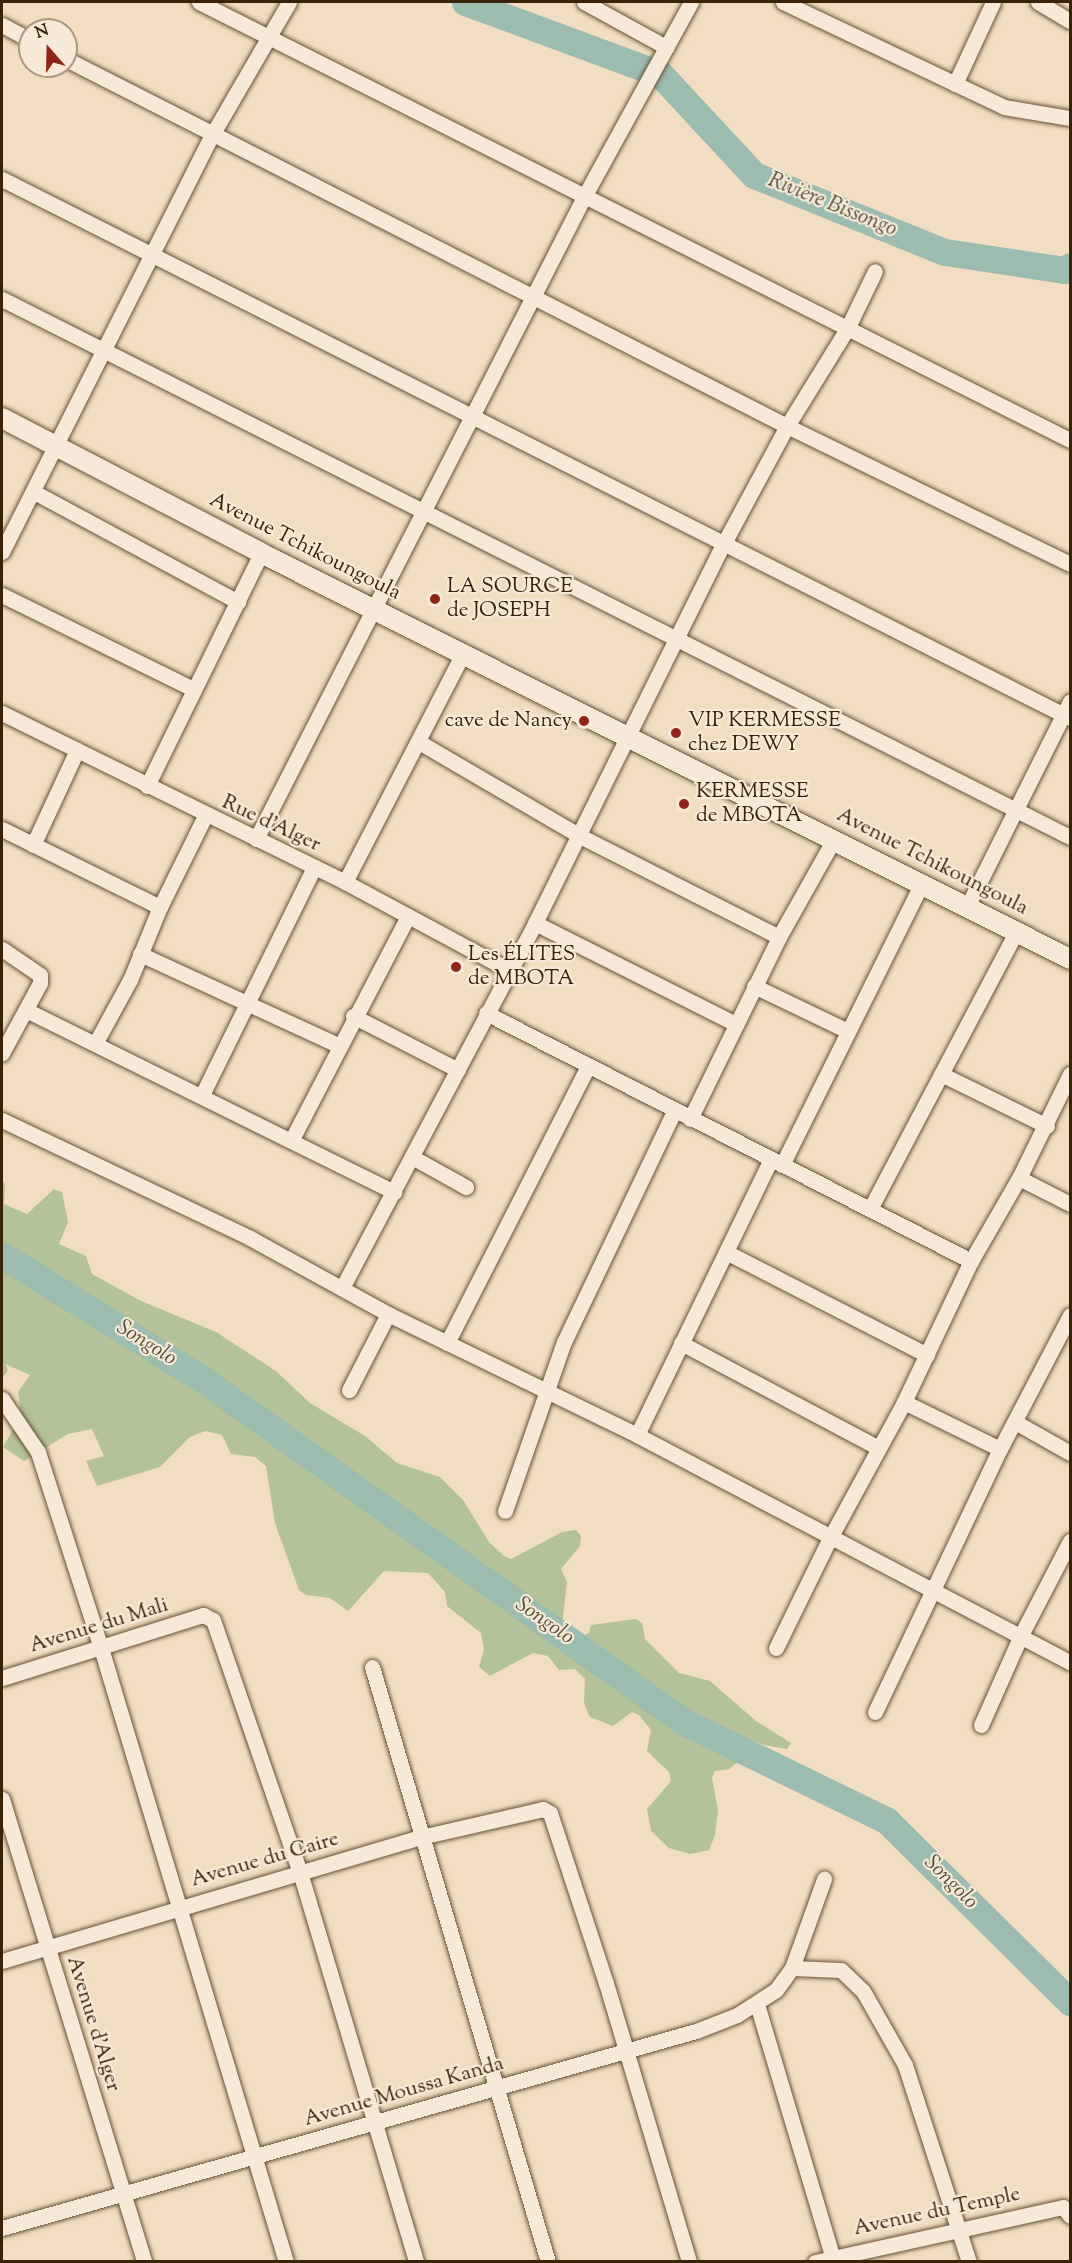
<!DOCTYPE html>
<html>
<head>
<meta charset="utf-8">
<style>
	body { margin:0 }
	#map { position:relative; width:1072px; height:2263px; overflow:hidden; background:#f1ddc1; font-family:"Sorts Mill Goudy",serif }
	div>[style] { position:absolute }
	.green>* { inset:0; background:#b3c298 }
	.river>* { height:27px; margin:-13.5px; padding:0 13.5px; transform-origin:13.5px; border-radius:13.5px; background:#9bbcaf }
	.roads { filter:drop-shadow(0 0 2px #665236) drop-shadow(0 0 2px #665236) }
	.minor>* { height:15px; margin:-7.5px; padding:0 7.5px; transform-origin:7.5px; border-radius:7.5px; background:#f6e9d7 }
	.tertiary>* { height:20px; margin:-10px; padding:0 10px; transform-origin:10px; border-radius:10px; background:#f6e9d7 }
	.dots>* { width:16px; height:16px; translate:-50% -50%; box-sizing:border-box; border:3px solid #f6e9d7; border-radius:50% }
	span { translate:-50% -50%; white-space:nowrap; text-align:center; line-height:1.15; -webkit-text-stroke:4.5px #f6e9d7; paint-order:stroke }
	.street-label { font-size:21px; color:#382308 }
	.poi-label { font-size:21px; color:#382308 }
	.left { translate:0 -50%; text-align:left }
	.right { translate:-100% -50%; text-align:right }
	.water-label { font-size:22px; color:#56513a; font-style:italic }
	.frame { position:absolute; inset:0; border:3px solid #382308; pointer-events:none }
	.north { position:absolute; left:18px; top:18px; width:60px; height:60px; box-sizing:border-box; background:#f6e9d7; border:2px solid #aa9a84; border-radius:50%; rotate:340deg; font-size:16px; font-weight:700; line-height:24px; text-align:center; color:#382308 }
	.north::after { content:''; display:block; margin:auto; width:21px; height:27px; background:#8f2418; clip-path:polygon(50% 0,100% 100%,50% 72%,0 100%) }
</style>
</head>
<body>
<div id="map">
	<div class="green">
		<div style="clip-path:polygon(2px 1178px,5px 1185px,4px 1204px,27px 1214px,54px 1189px,62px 1192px,68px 1222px,59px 1244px,86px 1256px,92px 1274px,141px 1301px,216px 1332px,276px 1371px,310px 1403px,365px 1436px,397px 1463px,440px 1477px,463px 1500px,489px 1542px,504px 1556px,511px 1559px,562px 1532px,576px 1530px,581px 1536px,580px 1546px,561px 1569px,567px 1582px,562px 1626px,566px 1632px,582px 1636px,589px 1633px,591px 1625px,636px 1619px,642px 1623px,645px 1639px,679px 1673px,710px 1681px,756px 1721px,791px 1743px,787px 1749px,764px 1745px,692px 1718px,659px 1699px,639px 1678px,601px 1652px,577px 1644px,433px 1535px,401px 1518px,305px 1441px,226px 1388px,204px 1368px,104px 1313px,107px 1328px,146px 1349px,257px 1421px,319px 1466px,343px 1490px,401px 1523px,418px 1540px,595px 1661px,674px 1720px,710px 1742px,750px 1752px,729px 1769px,715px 1771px,712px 1778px,718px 1810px,715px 1835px,709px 1850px,690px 1854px,669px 1848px,651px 1831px,647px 1809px,671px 1781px,669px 1772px,647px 1751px,651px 1730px,639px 1715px,632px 1712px,613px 1726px,590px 1717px,584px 1703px,585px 1679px,575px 1669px,559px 1670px,548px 1656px,533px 1653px,490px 1676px,479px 1667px,484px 1650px,481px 1633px,447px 1606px,445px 1592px,428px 1573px,384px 1571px,348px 1611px,330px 1598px,306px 1595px,299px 1590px,275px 1523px,266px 1466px,255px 1457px,231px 1454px,222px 1435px,205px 1431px,190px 1437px,160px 1467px,97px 1486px,86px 1461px,104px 1456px,92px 1429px,68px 1434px,24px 1461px,3px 1447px,21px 1416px,18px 1392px,30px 1375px,5px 1364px,8px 1370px,2px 1379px)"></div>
	</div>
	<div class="river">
		<div style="left:465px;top:2px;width:208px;rotate:20.3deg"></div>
		<div style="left:660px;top:74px;width:138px;rotate:47.1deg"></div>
		<div style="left:754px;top:175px;width:206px;rotate:22deg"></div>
		<div style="left:945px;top:252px;width:120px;rotate:8.6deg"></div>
		<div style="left:1064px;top:270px;width:7px;rotate:-34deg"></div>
		<div style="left:2px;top:1255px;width:239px;rotate:31.8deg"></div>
		<div style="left:205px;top:1381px;width:588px;rotate:35.45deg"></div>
		<div style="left:684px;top:1722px;width:225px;rotate:25.9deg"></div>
		<div style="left:886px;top:1820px;width:259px;rotate:44.7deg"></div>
	</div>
	<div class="roads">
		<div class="minor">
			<div style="left:199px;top:2px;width:975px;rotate:26.7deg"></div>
			<div style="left:584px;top:2px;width:94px;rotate:28.8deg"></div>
			<div style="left:783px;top:2px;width:245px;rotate:25.4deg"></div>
			<div style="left:1004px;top:107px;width:67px;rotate:9.5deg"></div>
			<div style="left:1038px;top:2px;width:37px;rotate:31deg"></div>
			<div style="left:2px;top:25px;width:32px;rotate:28deg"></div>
			<div style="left:66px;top:59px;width:809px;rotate:26.98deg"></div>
			<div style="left:787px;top:426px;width:315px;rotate:26deg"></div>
			<div style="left:955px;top:84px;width:90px;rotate:-65.1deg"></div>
			<div style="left:2px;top:179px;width:1196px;rotate:26.78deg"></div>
			<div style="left:2px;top:299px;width:1196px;rotate:26.74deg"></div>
			<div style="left:34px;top:492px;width:232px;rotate:28.3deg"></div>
			<div style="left:2px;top:552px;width:467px;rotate:-63.3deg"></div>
			<div style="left:212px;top:135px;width:154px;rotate:-59.9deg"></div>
			<div style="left:2px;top:595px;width:213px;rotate:26.2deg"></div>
			<div style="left:2px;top:713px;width:382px;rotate:26.2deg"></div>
			<div style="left:345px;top:882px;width:187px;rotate:28.3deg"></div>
			<div style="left:419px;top:742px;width:186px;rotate:30.3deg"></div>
			<div style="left:580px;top:836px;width:223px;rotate:26.9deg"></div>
			<div style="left:147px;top:786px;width:259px;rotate:-63.9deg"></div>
			<div style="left:2px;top:829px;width:176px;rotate:26.3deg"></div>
			<div style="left:256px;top:839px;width:723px;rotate:-62.94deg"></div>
			<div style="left:585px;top:195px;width:220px;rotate:-61.2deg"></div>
			<div style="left:33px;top:845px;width:105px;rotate:-65.1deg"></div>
			<div style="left:345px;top:882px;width:258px;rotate:-62.7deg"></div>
			<div style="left:967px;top:907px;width:230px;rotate:-63.4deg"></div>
			<div style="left:535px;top:923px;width:225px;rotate:26.7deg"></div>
			<div style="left:2px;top:949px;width:46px;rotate:34.4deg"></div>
			<div style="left:40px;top:975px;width:8px;rotate:90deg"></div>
			<div style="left:40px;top:983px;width:80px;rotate:118.5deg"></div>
			<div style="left:140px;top:954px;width:218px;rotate:24.7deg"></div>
			<div style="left:754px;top:986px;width:104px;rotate:25.6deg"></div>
			<div style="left:26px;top:1010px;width:411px;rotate:26.3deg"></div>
			<div style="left:486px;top:1013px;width:545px;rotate:27.08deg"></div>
			<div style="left:353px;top:1016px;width:118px;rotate:27.2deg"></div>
			<div style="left:96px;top:1042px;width:71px;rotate:-61.3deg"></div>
			<div style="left:130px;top:980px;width:79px;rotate:-67.7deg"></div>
			<div style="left:160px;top:907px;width:102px;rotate:-63.7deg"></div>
			<div style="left:941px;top:1074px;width:118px;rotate:26.1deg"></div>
			<div style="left:202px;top:1095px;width:254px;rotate:-63.8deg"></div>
			<div style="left:690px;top:1119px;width:203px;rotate:-63.9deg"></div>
			<div style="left:779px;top:937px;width:112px;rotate:-60.7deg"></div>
			<div style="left:2px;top:1120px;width:275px;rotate:25.4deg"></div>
			<div style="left:250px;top:1238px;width:158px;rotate:28.8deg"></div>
			<div style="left:388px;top:1314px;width:277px;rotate:25.9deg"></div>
			<div style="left:637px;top:1435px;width:489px;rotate:27.7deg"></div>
			<div style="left:292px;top:1139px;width:251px;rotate:-62.5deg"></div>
			<div style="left:412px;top:1157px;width:62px;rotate:29.1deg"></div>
			<div style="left:782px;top:1165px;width:313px;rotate:-63.6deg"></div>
			<div style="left:1019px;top:1178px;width:57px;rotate:27deg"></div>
			<div style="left:870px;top:1209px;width:313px;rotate:-62.2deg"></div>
			<div style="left:726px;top:1252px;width:226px;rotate:27.1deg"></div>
			<div style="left:342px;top:1288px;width:413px;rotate:-62.1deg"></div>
			<div style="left:535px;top:923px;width:424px;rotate:-63.6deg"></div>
			<div style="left:724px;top:543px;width:133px;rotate:-61.7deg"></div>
			<div style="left:787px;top:426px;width:114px;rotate:-58.3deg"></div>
			<div style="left:847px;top:329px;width:64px;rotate:-64.2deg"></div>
			<div style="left:447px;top:1343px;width:311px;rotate:-63deg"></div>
			<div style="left:681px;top:1343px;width:222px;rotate:28deg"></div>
			<div style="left:349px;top:1390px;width:85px;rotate:-62.8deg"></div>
			<div style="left:2px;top:1399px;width:64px;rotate:55.8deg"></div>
			<div style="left:38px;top:1452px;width:206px;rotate:72.2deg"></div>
			<div style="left:101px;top:1648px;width:641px;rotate:73.23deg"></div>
			<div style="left:904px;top:1402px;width:107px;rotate:26.1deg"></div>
			<div style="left:1015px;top:1422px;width:63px;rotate:29.4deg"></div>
			<div style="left:637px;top:1435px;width:307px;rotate:-64.1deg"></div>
			<div style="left:505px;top:1511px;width:179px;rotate:-70.8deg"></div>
			<div style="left:564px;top:1342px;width:256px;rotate:-64.5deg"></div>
			<div style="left:776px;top:1648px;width:123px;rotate:-63.9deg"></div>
			<div style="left:830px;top:1538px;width:155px;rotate:-61.4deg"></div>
			<div style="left:904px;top:1402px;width:156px;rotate:-64.6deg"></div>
			<div style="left:971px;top:1261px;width:96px;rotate:-60deg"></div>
			<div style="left:1019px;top:1178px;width:116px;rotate:-63.9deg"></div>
			<div style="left:372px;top:1667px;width:620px;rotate:73.52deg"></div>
			<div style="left:2px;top:1678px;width:211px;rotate:-17.4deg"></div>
			<div style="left:203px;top:1615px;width:11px;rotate:27deg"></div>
			<div style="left:213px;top:1620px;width:267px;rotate:71deg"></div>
			<div style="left:300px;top:1872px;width:407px;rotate:73.4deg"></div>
			<div style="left:875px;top:1712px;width:291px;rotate:-64.6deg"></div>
			<div style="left:1000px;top:1449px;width:151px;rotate:-62.4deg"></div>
			<div style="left:981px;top:1725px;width:98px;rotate:-66deg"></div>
			<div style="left:1021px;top:1635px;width:106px;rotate:-62.5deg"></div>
			<div style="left:2px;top:1799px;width:484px;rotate:72.9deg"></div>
			<div style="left:2px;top:1961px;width:437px;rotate:-16.5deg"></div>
			<div style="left:421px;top:1837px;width:125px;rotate:-12.9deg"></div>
			<div style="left:543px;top:1809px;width:8px;rotate:30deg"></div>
			<div style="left:550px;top:1813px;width:179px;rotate:71.8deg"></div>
			<div style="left:606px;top:1983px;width:291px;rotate:73.4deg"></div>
			<div style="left:792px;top:1968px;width:49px;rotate:2.3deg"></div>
			<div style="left:841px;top:1970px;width:30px;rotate:44deg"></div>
			<div style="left:863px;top:1991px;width:85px;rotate:60.4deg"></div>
			<div style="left:905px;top:2065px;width:207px;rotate:72deg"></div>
			<div style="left:757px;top:2004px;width:269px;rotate:73.4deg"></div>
			<div style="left:2px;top:2228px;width:721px;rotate:-15.85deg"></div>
			<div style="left:696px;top:2031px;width:44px;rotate:-21.3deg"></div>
			<div style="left:737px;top:2015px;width:46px;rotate:-32.7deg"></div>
			<div style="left:776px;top:1990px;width:27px;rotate:-54deg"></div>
			<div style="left:792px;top:1968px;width:95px;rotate:-70.2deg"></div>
			<div style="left:815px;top:2262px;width:254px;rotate:-12.5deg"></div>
			<div style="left:1063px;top:2207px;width:11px;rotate:52deg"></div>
		</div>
		<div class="tertiary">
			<div style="left:2px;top:418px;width:292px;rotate:27.5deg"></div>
			<div style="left:261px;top:553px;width:905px;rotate:26.65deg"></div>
		</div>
	</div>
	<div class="dots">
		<div style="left:435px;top:599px;background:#8f2418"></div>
		<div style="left:584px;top:721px;background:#8f2418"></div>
		<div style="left:676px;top:733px;background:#8f2418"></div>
		<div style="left:684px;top:804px;background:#8f2418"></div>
		<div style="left:456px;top:967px;background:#8f2418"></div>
	</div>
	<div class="street-label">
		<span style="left:305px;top:547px;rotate:27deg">Avenue Tchikoungoula</span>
		<span style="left:271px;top:824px;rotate:25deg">Rue d'Alger</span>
		<span style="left:932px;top:862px;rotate:27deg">Avenue Tchikoungoula</span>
		<span style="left:99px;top:1626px;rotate:-17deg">Avenue du Mali</span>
		<span style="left:265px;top:1860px;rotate:-16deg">Avenue du Caire</span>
		<span style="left:93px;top:2024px;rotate:73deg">Avenue d'Alger</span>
		<span style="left:404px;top:2092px;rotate:-16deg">Avenue Moussa Kanda</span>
		<span style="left:937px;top:2212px;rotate:-12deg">Avenue du Temple</span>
	</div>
	<div class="poi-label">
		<span class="left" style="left:447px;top:599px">LA SOURCE<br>de JOSEPH</span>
		<span class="right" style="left:572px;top:721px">cave de Nancy</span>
		<span class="left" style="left:688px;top:733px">VIP KERMESSE<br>chez DEWY</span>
		<span class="left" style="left:696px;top:804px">KERMESSE<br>de MBOTA</span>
		<span class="left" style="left:468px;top:967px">Les ÉLITES<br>de MBOTA</span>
	</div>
	<div class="water-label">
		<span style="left:832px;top:206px;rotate:22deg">Rivière Bissongo</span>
		<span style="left:146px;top:1344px;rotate:32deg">Songolo</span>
		<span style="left:544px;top:1622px;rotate:35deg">Songolo</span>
		<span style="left:950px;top:1883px;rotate:45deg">Songolo</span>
	</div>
	<div class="frame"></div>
	<div class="north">N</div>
</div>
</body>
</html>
